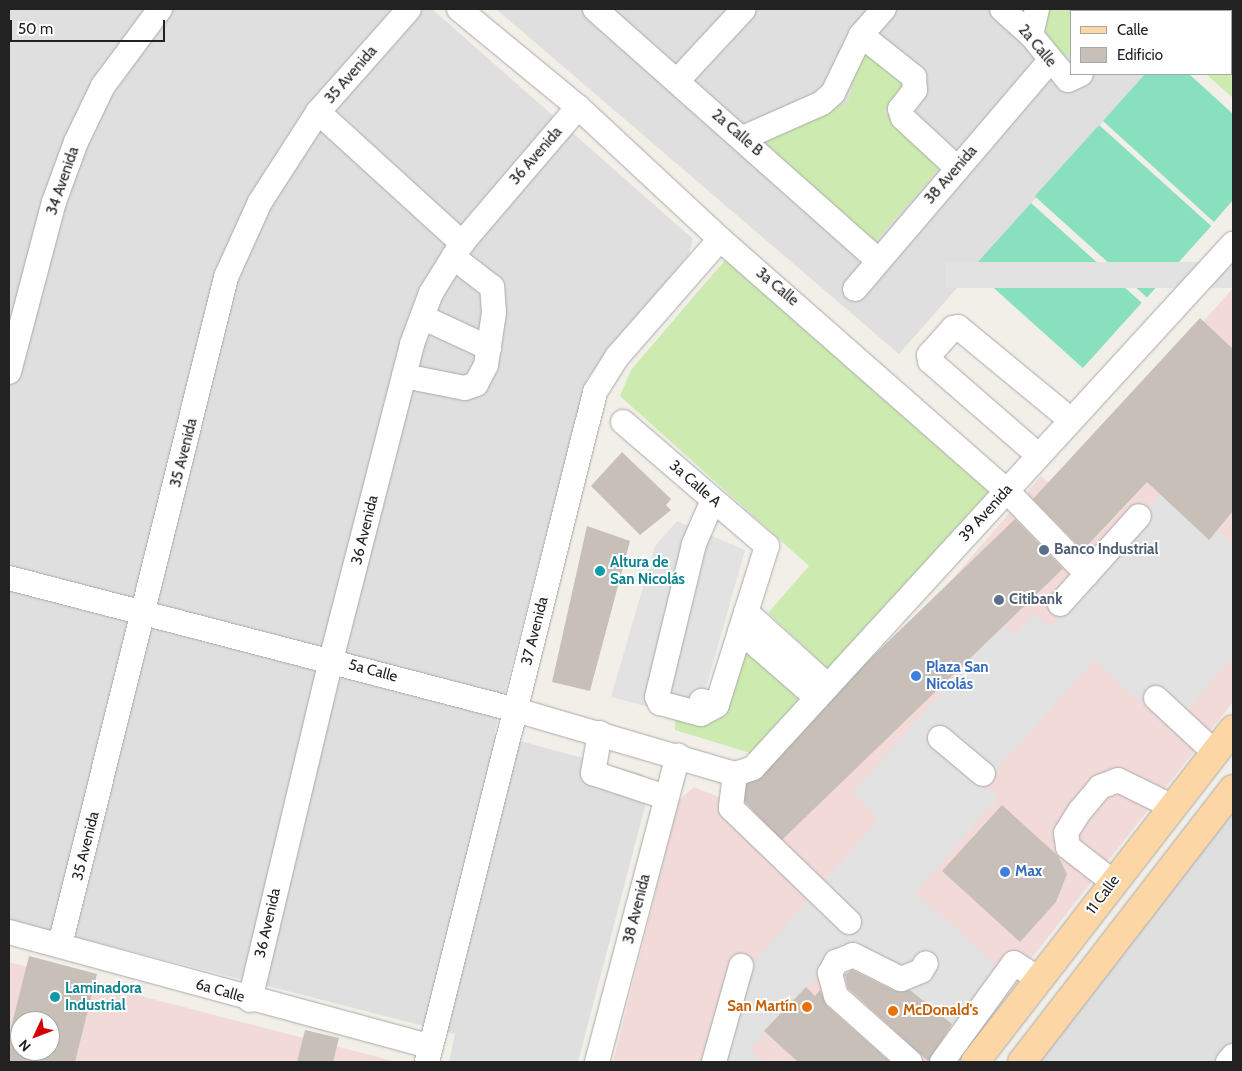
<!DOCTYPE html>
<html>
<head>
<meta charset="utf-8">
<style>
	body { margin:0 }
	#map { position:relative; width:1242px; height:1071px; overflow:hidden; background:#f2efe9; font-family:Cabin,sans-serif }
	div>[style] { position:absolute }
	.residential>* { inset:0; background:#e0dfdf }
	.commercial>* { inset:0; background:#f2dad9 }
	.grass>* { inset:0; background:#cdebb0 }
	.pitch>* { inset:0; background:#88e0be; transform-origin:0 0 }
	.parking>* { inset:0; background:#e2e2e2; transform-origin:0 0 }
	.building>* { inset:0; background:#c7bfb8; transform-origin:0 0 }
	.roads { filter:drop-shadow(0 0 1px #a9a9a9) drop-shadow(0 0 1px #a9a9a9) }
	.minor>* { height:24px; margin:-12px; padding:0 12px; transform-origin:12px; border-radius:12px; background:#fff }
	.major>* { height:28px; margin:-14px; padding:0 14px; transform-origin:14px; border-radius:14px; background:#fcd6a4 }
	.dots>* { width:14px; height:14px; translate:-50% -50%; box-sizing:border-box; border:2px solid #fff; border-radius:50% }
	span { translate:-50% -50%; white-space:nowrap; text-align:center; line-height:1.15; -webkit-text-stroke:4px #fff; paint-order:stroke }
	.street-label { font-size:15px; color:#222 }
	.service-label { font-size:15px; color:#4e5e75; font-weight:700 }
	.left { translate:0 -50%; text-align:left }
	.culture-label { font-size:15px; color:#0d838f; font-weight:700 }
	.shop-label { font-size:15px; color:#366cbe; font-weight:700 }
	.food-label { font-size:15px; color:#c56008; font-weight:700 }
	.right { translate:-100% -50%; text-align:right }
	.frame { position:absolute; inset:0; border:10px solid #222; pointer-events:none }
	.legend { position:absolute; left:1070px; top:10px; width:162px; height:65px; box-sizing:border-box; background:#fff; border:1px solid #a7a7a7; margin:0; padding:6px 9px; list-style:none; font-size:15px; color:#222 }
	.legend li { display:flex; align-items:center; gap:10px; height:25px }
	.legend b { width:25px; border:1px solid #a7a7a7 }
	.north { position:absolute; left:10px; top:1011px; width:50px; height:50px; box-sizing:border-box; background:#fff; border:1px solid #a7a7a7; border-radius:50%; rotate:227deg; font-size:14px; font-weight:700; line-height:20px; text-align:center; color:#222 }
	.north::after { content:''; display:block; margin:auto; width:18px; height:22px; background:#d40000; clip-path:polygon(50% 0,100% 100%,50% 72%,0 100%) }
	.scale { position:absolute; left:10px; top:20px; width:155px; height:22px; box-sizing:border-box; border:2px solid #222; border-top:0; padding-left:6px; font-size:15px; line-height:18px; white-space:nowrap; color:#222; -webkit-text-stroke:4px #fff; paint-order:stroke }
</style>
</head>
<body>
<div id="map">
	<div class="residential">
		<div style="clip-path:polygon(9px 9px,432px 9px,693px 239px,689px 254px,587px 379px,494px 734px,642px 774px,649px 791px,578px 1062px,449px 1062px,455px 1034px,9px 920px)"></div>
		<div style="clip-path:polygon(496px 9px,1168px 9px,1170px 11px,1071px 11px,1071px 74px,1145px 74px,899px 354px)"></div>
		<div style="clip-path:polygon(1233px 808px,1233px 1062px,1036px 1062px)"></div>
	</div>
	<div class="commercial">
		<div style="clip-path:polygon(1233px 288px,1233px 702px,950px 1062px,613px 1062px,679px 800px,694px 787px,753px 811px,1041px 476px,1055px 488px)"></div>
		<div style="clip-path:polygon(evenodd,9px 962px,397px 1062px,398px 1062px,9px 1062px,9px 962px,20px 1021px,50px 1021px,50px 1051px,20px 1051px,20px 1021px)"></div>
	</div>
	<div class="grass">
		<div style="clip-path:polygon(1045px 9px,1075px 11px,1071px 11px,1071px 56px,1055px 52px,1041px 31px)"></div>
		<div style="clip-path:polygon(1168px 9px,1233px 9px,1233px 98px,1206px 74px,1231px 74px,1231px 11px)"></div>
		<div style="clip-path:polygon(863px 48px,906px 86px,884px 112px,942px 165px,875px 242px,765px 142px,848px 102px)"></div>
		<div style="clip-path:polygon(725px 260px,989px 492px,830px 671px,768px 613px,809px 566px,620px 396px,631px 370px)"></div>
		<div style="clip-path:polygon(753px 648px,804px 695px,750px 753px,675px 730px,675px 715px,697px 720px,742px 654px)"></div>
	</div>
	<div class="pitch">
		<div style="clip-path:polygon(1145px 74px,1189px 74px,1233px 114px,1233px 200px,1214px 222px,1103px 121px)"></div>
		<div style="left:1099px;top:125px;width:151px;height:96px;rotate:42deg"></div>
		<div style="left:1031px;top:203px;width:149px;height:88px;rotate:42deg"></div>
	</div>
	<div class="parking">
		<div style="left:1233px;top:262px;width:26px;height:288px;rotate:90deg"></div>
		<div style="clip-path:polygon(1166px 486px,1233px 543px,1233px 657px,1170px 729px,1094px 660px,984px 784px,998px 797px,916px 893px,1002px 970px,955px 1032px,850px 939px,750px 1050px,763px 1062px,723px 1062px,741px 976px,878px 820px,853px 792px,1002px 624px,1015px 634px,1033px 614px,1052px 627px)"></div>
		<div style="clip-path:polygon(677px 521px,745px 550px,697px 720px,611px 697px,655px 546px)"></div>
	</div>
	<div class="building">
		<div style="clip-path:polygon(1200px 318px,1233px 349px,1233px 511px,1209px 540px,1147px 482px,1083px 550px,1033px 499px)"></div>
		<div style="clip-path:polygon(622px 452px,671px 499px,666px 505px,671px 510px,640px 535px,591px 486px)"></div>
		<div style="left:1015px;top:519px;width:69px;height:391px;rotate:46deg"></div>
		<div style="clip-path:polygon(587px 526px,630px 541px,590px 691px,552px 682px)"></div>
		<div style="clip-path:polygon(1002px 805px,1058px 856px,1067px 874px,1056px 902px,1020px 942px,942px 871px)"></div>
		<div style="clip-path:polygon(evenodd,29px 956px,97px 974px,75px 1062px,9px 1062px,9px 1036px,29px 956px,20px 1021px,50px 1021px,50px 1051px,20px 1051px,20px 1021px)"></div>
		<div style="clip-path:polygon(852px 970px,895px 991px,910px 990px,952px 1024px,929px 1062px,848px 988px,845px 975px)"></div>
		<div style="clip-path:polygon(806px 987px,815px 996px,820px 990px,827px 1006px,890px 1062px,798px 1062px,764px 1031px)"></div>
		<div style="clip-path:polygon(305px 1030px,339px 1038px,333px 1062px,297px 1062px)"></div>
	</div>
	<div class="roads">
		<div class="minor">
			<div style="left:459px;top:9px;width:154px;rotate:39.5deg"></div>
			<div style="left:578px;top:107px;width:194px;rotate:42.9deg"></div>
			<div style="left:720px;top:239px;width:381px;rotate:41.3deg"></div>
			<div style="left:1006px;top:490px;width:117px;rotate:46deg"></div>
			<div style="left:595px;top:9px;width:378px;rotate:41.6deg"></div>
			<div style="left:1002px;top:9px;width:39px;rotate:42deg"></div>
			<div style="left:1031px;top:35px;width:58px;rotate:50.6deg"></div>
			<div style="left:1068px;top:80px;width:14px;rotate:-25deg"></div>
			<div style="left:1083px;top:9px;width:3px;rotate:45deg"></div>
			<div style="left:861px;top:35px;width:68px;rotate:38.4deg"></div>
			<div style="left:914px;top:77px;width:13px;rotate:86deg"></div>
			<div style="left:915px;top:90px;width:24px;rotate:128deg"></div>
			<div style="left:900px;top:109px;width:9px;rotate:72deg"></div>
			<div style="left:903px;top:118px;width:74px;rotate:42.8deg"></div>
			<div style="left:1031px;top:35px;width:27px;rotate:-77deg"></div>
			<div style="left:677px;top:81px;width:98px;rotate:-47.1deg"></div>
			<div style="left:318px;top:112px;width:195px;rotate:42.3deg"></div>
			<div style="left:743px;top:138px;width:86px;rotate:-23.9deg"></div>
			<div style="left:822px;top:103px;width:15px;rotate:-42deg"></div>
			<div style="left:833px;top:93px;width:64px;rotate:-64.2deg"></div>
			<div style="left:861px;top:35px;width:35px;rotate:-49deg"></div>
			<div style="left:855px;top:289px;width:299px;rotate:-49.5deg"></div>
			<div style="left:422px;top:317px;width:74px;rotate:24.8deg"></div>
			<div style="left:9px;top:372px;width:176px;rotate:-75.2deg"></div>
			<div style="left:54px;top:202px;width:64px;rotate:-69.9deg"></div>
			<div style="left:76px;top:142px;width:62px;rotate:-64.3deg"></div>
			<div style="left:103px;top:86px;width:96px;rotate:-53.5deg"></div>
			<div style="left:404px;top:376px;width:62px;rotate:11.1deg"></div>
			<div style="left:465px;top:388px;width:12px;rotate:-20deg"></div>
			<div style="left:476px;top:384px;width:21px;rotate:-62deg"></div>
			<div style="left:486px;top:365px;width:53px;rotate:-81.3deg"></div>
			<div style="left:494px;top:313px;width:26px;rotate:-94deg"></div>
			<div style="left:492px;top:287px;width:49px;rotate:-142.4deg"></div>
			<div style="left:623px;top:422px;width:190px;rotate:40.7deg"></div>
			<div style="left:767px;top:546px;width:167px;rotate:107.5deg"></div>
			<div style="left:717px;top:705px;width:16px;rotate:-165deg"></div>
			<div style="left:1038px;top:455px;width:143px;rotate:-139deg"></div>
			<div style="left:930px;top:361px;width:6px;rotate:-99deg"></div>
			<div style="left:929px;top:355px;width:36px;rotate:-48deg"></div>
			<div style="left:953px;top:328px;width:5px;rotate:-11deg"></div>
			<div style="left:958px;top:327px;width:146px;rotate:39.5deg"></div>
			<div style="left:713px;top:500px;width:48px;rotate:113.4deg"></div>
			<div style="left:694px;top:544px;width:157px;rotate:103.6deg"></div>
			<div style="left:657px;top:697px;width:7px;rotate:63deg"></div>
			<div style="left:660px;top:703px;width:42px;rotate:15deg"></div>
			<div style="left:701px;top:714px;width:15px;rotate:-28deg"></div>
			<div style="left:9px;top:578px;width:524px;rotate:14.59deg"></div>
			<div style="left:516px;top:710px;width:228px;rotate:16.3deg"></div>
			<div style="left:1060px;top:604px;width:118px;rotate:-48.1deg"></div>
			<div style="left:746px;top:612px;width:110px;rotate:42.1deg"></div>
			<div style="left:740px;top:631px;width:102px;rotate:41deg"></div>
			<div style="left:1156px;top:698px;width:78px;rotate:42.9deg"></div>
			<div style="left:600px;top:733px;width:41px;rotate:99.9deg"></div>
			<div style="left:593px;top:773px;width:76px;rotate:18.4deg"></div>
			<div style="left:940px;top:738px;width:56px;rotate:39.9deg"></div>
			<div style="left:735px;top:774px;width:19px;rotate:-18deg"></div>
			<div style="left:753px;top:768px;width:711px;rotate:-47.51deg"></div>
			<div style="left:735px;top:774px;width:34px;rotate:97deg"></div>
			<div style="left:731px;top:808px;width:164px;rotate:44deg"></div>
			<div style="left:1113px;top:882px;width:57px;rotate:-142.1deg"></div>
			<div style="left:1068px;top:847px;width:14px;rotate:-98deg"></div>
			<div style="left:1066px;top:833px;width:26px;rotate:-58deg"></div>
			<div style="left:1080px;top:811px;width:31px;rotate:-50deg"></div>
			<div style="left:1100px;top:787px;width:19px;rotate:-21deg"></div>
			<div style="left:1118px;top:780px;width:59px;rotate:26.1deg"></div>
			<div style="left:9px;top:932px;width:437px;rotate:15.2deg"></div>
			<div style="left:60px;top:945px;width:688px;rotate:-76.04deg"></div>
			<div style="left:226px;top:277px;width:82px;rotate:-65.6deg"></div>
			<div style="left:260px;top:202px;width:107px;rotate:-57.2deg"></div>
			<div style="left:318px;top:112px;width:137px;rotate:-48.5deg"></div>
			<div style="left:250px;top:1000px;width:350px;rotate:-76.6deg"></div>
			<div style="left:331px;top:660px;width:326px;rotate:-75.6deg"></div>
			<div style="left:412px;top:344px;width:54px;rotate:-69.6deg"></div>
			<div style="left:431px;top:293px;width:59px;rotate:-58.2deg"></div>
			<div style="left:462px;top:243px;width:179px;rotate:-49.5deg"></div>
			<div style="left:427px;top:1062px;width:691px;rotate:-75.92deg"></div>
			<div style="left:595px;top:392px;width:40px;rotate:-58deg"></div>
			<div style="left:616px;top:358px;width:158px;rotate:-48.8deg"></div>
			<div style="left:597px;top:1062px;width:317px;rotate:-75.2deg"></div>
			<div style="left:714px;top:1062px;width:100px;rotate:-74.3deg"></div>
			<div style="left:910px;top:1062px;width:99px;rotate:-138.3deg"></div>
			<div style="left:836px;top:996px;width:24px;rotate:-105deg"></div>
			<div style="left:830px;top:973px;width:13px;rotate:-61deg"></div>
			<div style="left:836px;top:962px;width:18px;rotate:-22deg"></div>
			<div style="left:853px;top:955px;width:54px;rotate:26.6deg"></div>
			<div style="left:901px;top:979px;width:22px;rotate:-22deg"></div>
			<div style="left:921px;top:971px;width:9px;rotate:-58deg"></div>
			<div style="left:942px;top:1062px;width:122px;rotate:-54deg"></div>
			<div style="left:1014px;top:963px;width:30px;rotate:33deg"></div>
			<div style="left:1228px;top:1062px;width:8px;rotate:-50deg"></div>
		</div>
		<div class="major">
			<div style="left:975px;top:1062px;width:421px;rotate:-52.2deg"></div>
			<div style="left:1022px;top:1062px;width:345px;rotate:-52.3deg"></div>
		</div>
	</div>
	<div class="dots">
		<div style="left:1044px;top:550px;background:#5c6f8a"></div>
		<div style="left:600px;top:571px;background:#0f9aa8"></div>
		<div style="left:999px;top:600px;background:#5c6f8a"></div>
		<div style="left:916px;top:676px;background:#3f7fe0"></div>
		<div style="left:1005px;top:872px;background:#3f7fe0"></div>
		<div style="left:55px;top:997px;background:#0f9aa8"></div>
		<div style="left:807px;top:1007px;background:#e8710a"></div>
		<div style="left:893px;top:1011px;background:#e8710a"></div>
	</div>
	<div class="street-label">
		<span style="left:1037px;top:46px;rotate:50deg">2a Calle</span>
		<span style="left:351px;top:75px;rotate:-49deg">35 Avenida</span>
		<span style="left:737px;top:133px;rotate:41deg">2a Calle B</span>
		<span style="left:536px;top:156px;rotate:-49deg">36 Avenida</span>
		<span style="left:951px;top:175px;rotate:-49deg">38 Avenida</span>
		<span style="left:63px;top:181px;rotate:-71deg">34 Avenida</span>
		<span style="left:777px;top:287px;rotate:40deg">3a Calle</span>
		<span style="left:184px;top:453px;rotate:-76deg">35 Avenida</span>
		<span style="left:695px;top:484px;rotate:41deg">3a Calle A</span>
		<span style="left:986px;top:513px;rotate:-48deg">39 Avenida</span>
		<span style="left:365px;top:530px;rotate:-76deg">36 Avenida</span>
		<span style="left:535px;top:631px;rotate:-76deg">37 Avenida</span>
		<span style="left:373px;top:671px;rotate:15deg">5a Calle</span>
		<span style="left:86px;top:846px;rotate:-76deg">35 Avenida</span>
		<span style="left:1103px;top:895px;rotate:-53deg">11 Calle</span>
		<span style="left:637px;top:909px;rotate:-76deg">38 Avenida</span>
		<span style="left:268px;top:923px;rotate:-77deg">36 Avenida</span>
		<span style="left:220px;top:991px;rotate:16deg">6a Calle</span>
	</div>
	<div class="service-label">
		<span class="left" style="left:1054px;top:550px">Banco Industrial</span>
		<span class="left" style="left:1009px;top:600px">Citibank</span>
	</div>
	<div class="culture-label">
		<span class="left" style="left:610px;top:571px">Altura de<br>San Nicolás</span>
		<span class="left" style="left:65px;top:997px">Laminadora<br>Industrial</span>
	</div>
	<div class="shop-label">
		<span class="left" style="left:926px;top:676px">Plaza San<br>Nicolás</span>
		<span class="left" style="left:1015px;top:872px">Max</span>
	</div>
	<div class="food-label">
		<span class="right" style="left:797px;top:1007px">San Martín</span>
		<span class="left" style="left:903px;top:1011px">McDonald's</span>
	</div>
	<div class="frame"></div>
	<ul class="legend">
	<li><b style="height:6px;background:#fcd6a4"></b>Calle</li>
	<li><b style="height:14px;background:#c7bfb8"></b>Edificio</li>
	</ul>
	<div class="north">N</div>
	<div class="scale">50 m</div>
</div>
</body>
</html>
